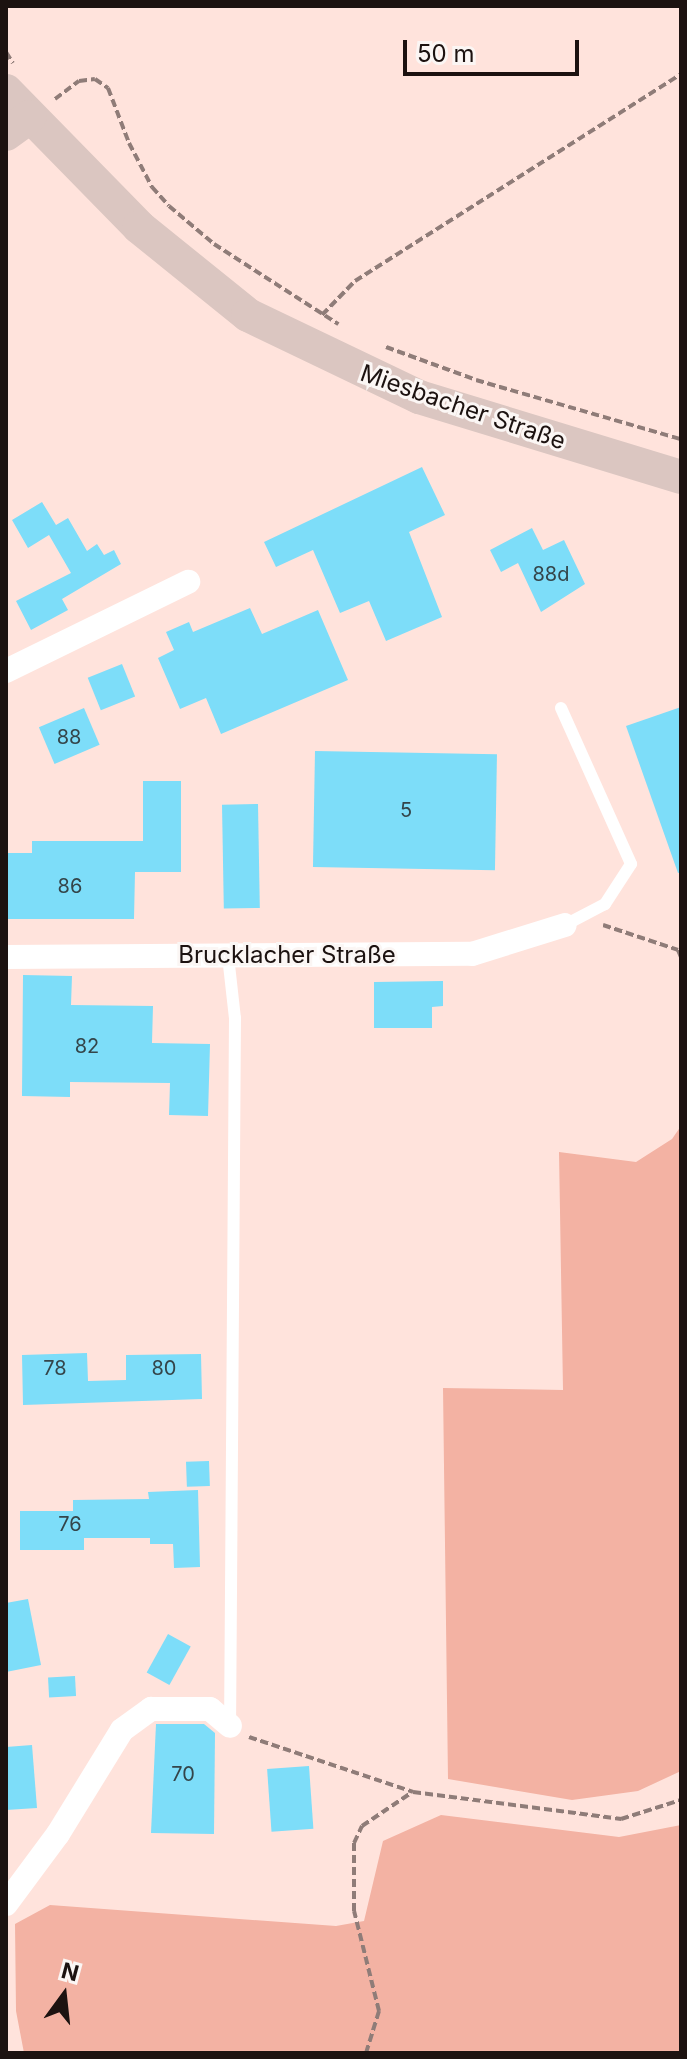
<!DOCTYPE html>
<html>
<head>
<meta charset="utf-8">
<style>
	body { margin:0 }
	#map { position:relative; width:687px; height:2059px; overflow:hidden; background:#ffe3dc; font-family:Inter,sans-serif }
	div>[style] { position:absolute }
	.green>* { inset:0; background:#f3b2a3 }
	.building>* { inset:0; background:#7dddf9; transform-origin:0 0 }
	.path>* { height:4px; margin-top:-2px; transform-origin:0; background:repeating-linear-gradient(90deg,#8f7c78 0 8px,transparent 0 12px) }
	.service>* { height:12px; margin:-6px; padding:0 6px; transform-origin:6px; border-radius:6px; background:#fff }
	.minor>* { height:24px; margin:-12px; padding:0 12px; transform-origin:12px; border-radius:12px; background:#fff }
	.secondary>* { height:34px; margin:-17px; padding:0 17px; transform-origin:17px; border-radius:17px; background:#dbc6c1 }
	span { translate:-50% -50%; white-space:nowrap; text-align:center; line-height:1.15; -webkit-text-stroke:6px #fbf6f4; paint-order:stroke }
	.number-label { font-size:20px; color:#34454a }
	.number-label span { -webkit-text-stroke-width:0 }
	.street-label { font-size:24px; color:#1c1210 }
	.frame { position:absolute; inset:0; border:8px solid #1c1210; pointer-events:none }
	.north { position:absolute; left:24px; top:1955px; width:80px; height:80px; -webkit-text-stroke:6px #fbf6f4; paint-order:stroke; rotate:15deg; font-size:22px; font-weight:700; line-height:32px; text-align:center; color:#1c1210 }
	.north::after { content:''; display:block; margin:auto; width:28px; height:36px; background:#1c1210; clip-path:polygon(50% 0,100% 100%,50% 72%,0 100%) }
	.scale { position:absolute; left:403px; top:40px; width:176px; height:36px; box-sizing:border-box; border:4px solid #1c1210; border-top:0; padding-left:10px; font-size:24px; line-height:28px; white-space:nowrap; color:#1c1210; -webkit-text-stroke:6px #fbf6f4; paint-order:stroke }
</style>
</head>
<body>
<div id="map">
	<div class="green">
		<div style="clip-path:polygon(681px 1126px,681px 1771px,638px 1791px,572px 1800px,448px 1779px,443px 1388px,563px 1390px,559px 1152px,636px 1162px,672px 1139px)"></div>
		<div style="clip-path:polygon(441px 1815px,619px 1837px,681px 1825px,681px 2053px,24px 2053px,16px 2011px,15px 1924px,50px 1905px,336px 1926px,364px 1921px,383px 1841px)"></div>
	</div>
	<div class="building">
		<div style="clip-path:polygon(422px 467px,445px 515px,409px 532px,442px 617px,386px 641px,369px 601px,340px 613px,313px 550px,276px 567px,264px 542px)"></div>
		<div style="clip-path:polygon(42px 502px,56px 525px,68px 518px,87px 551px,97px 544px,104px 555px,114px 550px,121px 564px,62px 599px,68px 610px,31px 630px,16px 601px,71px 573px,49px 535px,28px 548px,12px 520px)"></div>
		<div style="clip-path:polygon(532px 528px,543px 550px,564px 540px,585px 584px,541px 612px,518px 563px,501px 572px,490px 550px)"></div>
		<div style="clip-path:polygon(250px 608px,262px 634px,318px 610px,348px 680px,221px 734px,206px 698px,180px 709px,158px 658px,174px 650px,166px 632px,189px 622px,193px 632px)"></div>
		<div style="left:122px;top:664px;width:35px;height:37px;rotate:68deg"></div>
		<div style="clip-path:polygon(681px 707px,681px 872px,678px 873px,626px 726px)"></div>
		<div style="left:84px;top:708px;width:40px;height:49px;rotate:67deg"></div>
		<div style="left:315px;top:751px;width:182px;height:116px;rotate:1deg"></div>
		<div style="clip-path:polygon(143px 781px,181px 781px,181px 872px,135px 872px,134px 919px,6px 919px,6px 853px,32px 853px,32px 841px,143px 841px)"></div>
		<div style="left:258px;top:804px;width:104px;height:36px;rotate:89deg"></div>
		<div style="clip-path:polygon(23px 975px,72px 976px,71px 1005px,153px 1006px,152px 1043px,210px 1044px,208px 1116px,169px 1115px,170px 1083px,70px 1082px,70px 1097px,22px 1096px)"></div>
		<div style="clip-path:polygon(443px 981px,443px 1006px,432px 1007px,432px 1028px,374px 1028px,374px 982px)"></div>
		<div style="clip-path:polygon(87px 1353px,88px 1381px,126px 1380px,126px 1355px,201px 1354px,202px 1399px,23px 1405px,22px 1355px)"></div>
		<div style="left:209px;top:1461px;width:25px;height:23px;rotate:88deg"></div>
		<div style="clip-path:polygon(198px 1490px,200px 1567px,174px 1568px,173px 1544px,150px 1544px,150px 1538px,84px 1538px,84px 1550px,20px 1550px,20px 1511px,73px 1511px,73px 1500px,149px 1499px,148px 1492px)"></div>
		<div style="clip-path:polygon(28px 1599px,41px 1665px,6px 1672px,6px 1603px)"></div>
		<div style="left:168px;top:1634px;width:26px;height:44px;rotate:29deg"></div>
		<div style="left:75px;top:1676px;width:20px;height:27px;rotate:87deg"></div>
		<div style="clip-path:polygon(156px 1724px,204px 1724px,215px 1733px,214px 1834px,151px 1833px)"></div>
		<div style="clip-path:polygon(32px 1745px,37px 1808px,6px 1810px,6px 1747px)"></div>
		<div style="left:309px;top:1766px;width:63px;height:42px;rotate:86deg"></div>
	</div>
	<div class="path">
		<div style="left:6px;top:52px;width:13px;rotate:58deg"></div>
		<div style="left:55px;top:99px;width:30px;rotate:-37deg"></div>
		<div style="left:79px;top:81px;width:16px;rotate:-7deg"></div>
		<div style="left:95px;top:79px;width:16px;rotate:35deg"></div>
		<div style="left:108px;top:88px;width:59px;rotate:69.1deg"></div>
		<div style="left:129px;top:143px;width:50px;rotate:62.4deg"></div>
		<div style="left:152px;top:187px;width:25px;rotate:48deg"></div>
		<div style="left:169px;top:206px;width:59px;rotate:40.2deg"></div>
		<div style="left:214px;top:244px;width:148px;rotate:32.8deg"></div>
		<div style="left:322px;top:315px;width:47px;rotate:-45.9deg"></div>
		<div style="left:355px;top:281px;width:386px;rotate:-32.4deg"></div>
		<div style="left:386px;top:347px;width:96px;rotate:20.1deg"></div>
		<div style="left:476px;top:380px;width:213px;rotate:16.1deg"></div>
		<div style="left:603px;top:925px;width:79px;rotate:18.4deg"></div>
		<div style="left:678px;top:950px;width:8px;rotate:67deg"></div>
		<div style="left:249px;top:1737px;width:173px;rotate:18.5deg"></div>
		<div style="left:413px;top:1792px;width:210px;rotate:7.4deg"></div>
		<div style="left:621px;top:1819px;width:63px;rotate:-17.6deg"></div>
		<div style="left:366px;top:2053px;width:44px;rotate:-72.8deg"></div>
		<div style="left:379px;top:2011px;width:103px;rotate:-104deg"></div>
		<div style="left:354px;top:1911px;width:68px;rotate:-90deg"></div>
		<div style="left:354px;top:1843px;width:19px;rotate:-65deg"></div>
		<div style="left:362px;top:1826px;width:59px;rotate:-34deg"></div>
	</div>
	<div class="service">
		<div style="left:561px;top:708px;width:171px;rotate:65.8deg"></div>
		<div style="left:631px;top:864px;width:48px;rotate:123deg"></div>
		<div style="left:605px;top:904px;width:45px;rotate:152.3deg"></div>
		<div style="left:228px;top:956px;width:62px;rotate:83.6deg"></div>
		<div style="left:235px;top:1018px;width:708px;rotate:90.4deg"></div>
	</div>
	<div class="minor">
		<div style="left:6px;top:671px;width:203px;rotate:-26.1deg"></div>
		<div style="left:6px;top:957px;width:466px;rotate:-0.4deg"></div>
		<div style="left:472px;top:954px;width:97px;rotate:-17.3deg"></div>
		<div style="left:6px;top:1904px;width:87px;rotate:-53.4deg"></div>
		<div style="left:58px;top:1834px;width:122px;rotate:-58.4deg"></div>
		<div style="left:122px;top:1730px;width:36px;rotate:-36deg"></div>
		<div style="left:151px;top:1709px;width:59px"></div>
		<div style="left:210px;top:1709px;width:26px;rotate:40deg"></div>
	</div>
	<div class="secondary">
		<div style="left:6px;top:91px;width:190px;rotate:45.6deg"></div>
		<div style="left:139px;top:227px;width:140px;rotate:38.9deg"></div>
		<div style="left:248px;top:315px;width:190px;rotate:25.6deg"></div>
		<div style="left:419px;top:397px;width:274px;rotate:17deg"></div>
		<div style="left:6px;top:134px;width:29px;rotate:-36deg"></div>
	</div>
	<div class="number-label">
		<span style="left:551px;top:574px">88d</span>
		<span style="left:69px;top:737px">88</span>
		<span style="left:406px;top:810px">5</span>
		<span style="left:70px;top:886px">86</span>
		<span style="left:87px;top:1046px">82</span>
		<span style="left:55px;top:1368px">78</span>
		<span style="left:164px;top:1368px">80</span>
		<span style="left:70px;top:1524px">76</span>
		<span style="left:183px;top:1774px">70</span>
	</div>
	<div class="street-label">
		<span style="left:463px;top:407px;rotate:19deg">Miesbacher Straße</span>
		<span style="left:287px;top:955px">Brucklacher Straße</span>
	</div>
	<div class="frame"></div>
	<div class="north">N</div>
	<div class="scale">50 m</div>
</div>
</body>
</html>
